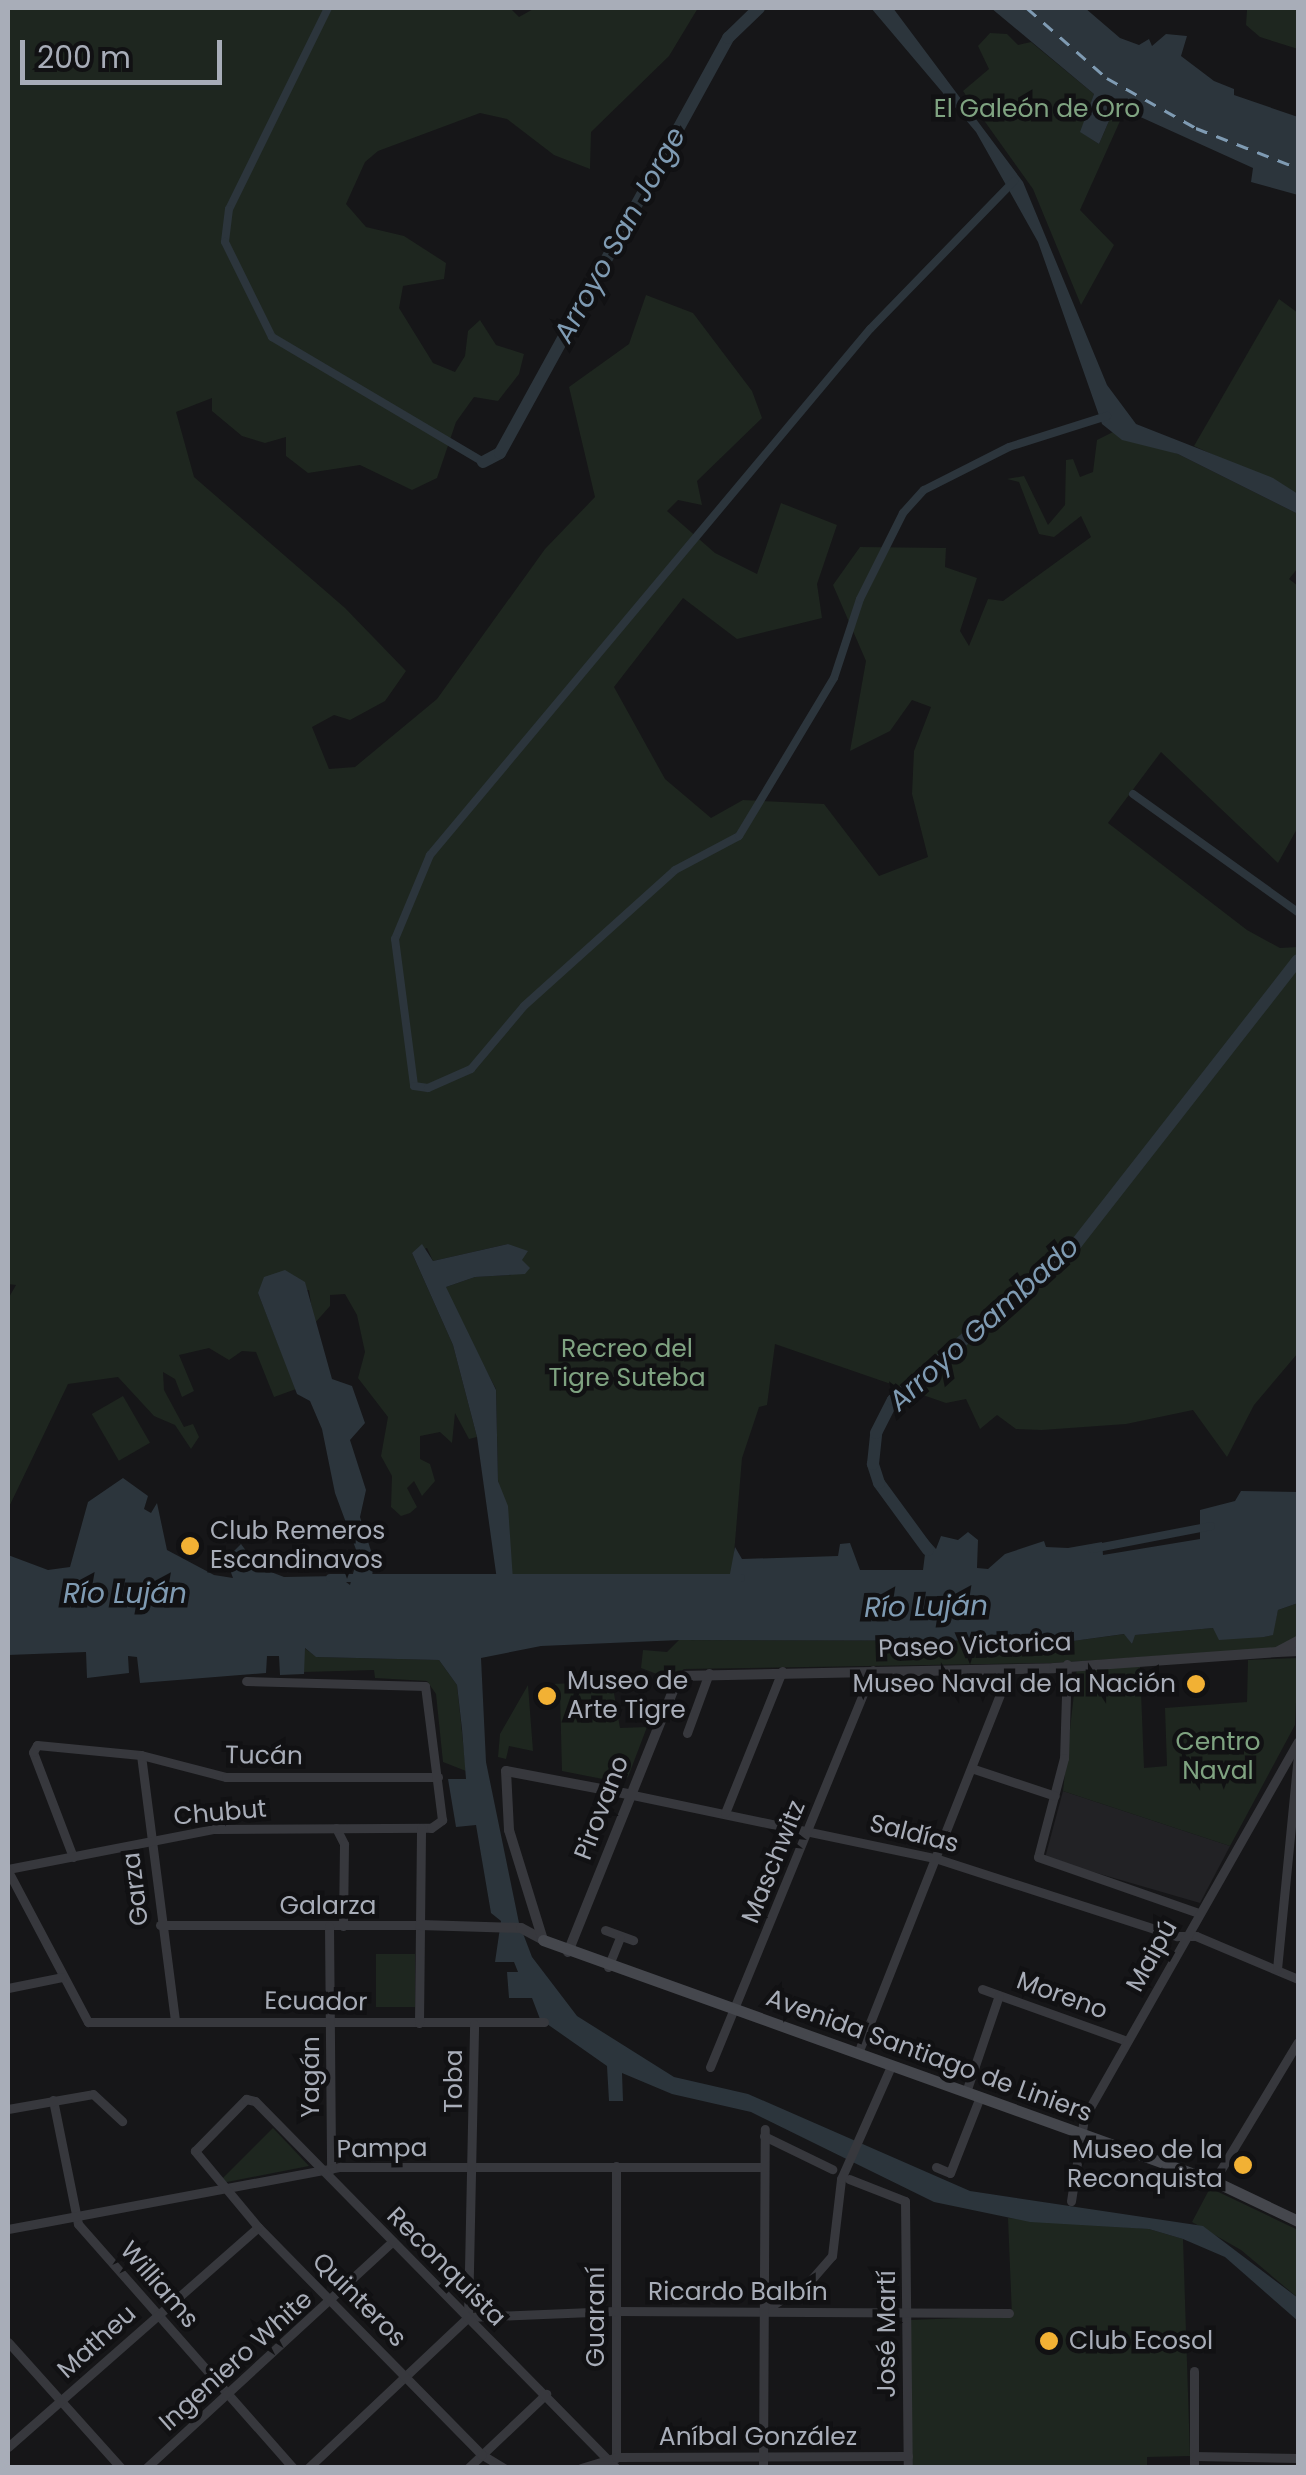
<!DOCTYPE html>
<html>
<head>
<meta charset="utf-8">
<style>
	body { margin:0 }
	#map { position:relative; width:1306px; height:2475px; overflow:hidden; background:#161618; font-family:Poppins,sans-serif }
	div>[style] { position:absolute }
	.built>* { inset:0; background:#222225 }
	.green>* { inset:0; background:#1e261f; transform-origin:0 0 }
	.water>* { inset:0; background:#2c353c }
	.canal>* { height:8px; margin:-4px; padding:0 4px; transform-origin:4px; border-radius:4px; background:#2c353c }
	.river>* { height:12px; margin:-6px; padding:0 6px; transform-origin:6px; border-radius:6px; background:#2c353c }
	.ferry>* { height:2.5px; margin-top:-1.25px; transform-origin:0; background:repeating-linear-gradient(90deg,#7f9bb3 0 12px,transparent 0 22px) }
	.minor>* { height:9px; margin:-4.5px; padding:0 4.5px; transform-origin:4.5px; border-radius:4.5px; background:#37383d }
	.tertiary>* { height:10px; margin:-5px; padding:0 5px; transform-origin:5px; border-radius:5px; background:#37383d }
	.secondary>* { height:11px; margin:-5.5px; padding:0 5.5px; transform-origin:5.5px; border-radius:5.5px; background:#45474d }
	.dots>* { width:28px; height:28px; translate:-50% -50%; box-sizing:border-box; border:5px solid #111113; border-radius:50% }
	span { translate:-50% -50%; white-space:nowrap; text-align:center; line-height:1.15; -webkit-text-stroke:9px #111113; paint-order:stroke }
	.park-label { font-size:25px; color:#7fa381 }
	.poi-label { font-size:25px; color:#a8adb8 }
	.left { translate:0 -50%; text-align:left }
	.right { translate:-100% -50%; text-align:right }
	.street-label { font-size:25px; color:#a8adb8 }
	.water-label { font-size:28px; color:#7f9bb3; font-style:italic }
	.frame { position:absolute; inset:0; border:10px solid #a8adb8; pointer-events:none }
	.scale { position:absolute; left:20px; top:40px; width:202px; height:45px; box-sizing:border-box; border:5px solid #a8adb8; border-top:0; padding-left:12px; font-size:30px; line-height:35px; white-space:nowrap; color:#a8adb8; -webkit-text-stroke:8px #111113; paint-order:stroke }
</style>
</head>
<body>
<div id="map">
	<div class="built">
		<div style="clip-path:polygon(1063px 1791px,1230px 1846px,1200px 1903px,1045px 1858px)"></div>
	</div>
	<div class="green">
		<div style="clip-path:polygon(8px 8px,510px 8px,519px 17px,535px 8px,698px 8px,669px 56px,591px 132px,590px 169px,554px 155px,507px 119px,480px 113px,378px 151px,365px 162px,346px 204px,366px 227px,404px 236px,446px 263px,444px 279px,403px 286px,399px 308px,433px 363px,455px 372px,465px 356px,468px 331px,480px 320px,496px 345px,524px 354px,519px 374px,498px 401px,474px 397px,456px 422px,437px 478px,412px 490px,360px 465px,308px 473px,286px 456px,286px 437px,265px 443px,242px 436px,212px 411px,212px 398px,176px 412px,194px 477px,345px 608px,406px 671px,385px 701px,350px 720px,334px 715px,312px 727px,329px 769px,355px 767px,437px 699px,545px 549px,595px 497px,569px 387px,629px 344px,646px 295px,693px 313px,752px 391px,762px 418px,697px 481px,702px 505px,678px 500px,667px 511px,715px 553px,757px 574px,781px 503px,837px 525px,817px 584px,822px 618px,737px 639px,683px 598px,614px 687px,665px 779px,711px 818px,743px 800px,824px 804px,879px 876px,928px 857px,912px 794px,914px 751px,931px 707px,912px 700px,890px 731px,850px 751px,866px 661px,833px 585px,860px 547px,946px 548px,945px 567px,977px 578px,960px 631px,969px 646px,988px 599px,1003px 601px,1091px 537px,1081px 516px,1054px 537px,1039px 534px,1019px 482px,1007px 479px,1024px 476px,1048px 525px,1065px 505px,1066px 460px,1073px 459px,1080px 477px,1093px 472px,1097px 440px,1113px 432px,1178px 454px,1298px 514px,1298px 568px,1289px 579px,1298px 586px,1298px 827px,1278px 863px,1161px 752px,1108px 823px,1247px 930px,1280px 948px,1298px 947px,1298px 1353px,1254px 1405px,1227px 1457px,1193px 1410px,1126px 1424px,1042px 1430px,1016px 1429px,997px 1415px,980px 1429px,966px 1399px,946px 1403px,775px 1344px,767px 1405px,759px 1407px,742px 1458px,732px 1578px,512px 1580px,498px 1480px,496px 1389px,446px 1295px,446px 1287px,475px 1277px,511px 1275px,523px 1255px,508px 1244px,433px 1261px,427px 1248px,412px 1253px,453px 1345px,477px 1437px,469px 1439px,455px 1413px,452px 1443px,440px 1432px,420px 1436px,420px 1459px,430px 1464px,435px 1481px,422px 1496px,414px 1481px,407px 1488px,417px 1507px,410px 1513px,401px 1516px,391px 1507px,392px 1476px,381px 1456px,388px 1417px,358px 1378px,365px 1352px,357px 1315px,345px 1294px,330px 1295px,330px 1306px,314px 1324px,309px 1290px,258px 1293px,296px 1389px,274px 1397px,256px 1352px,242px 1351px,229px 1360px,209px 1348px,179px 1355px,194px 1391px,182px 1397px,175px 1379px,163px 1372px,164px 1390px,184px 1427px,193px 1424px,199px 1437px,191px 1449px,175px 1425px,154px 1416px,118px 1377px,68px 1384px,8px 1509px,8px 1299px,16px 1285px,8px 1284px)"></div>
		<div style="clip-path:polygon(1233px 8px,1298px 8px,1298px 49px,1260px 37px,1246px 25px,1247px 10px)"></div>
		<div style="clip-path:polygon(990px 33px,1007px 34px,1018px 45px,1031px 42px,1094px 94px,1081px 132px,1099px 144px,1112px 114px,1125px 110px,1080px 210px,1114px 245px,1081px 305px,1033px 189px,963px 91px,989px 69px,978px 46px)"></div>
		<div style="clip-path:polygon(1279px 299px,1298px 313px,1298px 494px,1194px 446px)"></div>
		<div style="left:123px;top:1396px;width:54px;height:36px;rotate:60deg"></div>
		<div style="clip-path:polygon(1298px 1603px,1298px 1638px,1277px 1648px,1053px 1663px,684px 1669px,670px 1679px,641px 1668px,643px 1650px,667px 1652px,679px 1640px,1073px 1641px,1125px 1634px,1132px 1644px,1134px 1635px,1213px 1628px,1264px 1637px,1272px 1635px,1278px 1610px)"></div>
		<div style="clip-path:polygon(304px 1648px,317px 1657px,439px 1660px,457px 1685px,466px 1771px,443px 1762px,436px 1694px,427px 1681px,375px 1678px,374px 1670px,304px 1672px)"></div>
		<div style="clip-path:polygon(1298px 1658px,1295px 1725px,1230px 1846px,1063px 1791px,1077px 1667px,1140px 1666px,1144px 1768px,1167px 1766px,1165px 1708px,1247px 1702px,1248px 1660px)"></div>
		<div style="clip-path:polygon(612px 1682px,620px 1728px,647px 1727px,628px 1777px,618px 1782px,562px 1771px,560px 1694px,550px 1693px,550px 1684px)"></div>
		<div style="clip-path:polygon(528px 1685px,533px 1751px,509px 1746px,506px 1759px,498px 1757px,500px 1734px)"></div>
		<div style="left:376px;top:1954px;width:39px;height:53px"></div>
		<div style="clip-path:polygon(273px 2128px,309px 2166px,222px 2183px,220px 2181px)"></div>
		<div style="clip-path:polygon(1210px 2188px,1298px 2230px,1298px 2298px,1241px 2250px,1192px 2222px)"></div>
		<div style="clip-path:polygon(1008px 2218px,1149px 2229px,1183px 2239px,1190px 2456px,1147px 2457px,1147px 2468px,912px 2467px,910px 2320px,1012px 2316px)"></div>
	</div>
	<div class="water">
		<div style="clip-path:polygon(871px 8px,893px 8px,1023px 182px,1107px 385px,1136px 424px,1273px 478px,1298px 494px,1298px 514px,1178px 454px,1122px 440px,1102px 424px,1038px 242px,1010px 192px,976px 132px)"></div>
		<div style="clip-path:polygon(991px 8px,1085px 8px,1120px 38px,1139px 45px,1149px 39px,1152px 46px,1166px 34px,1187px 36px,1181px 56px,1214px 81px,1234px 89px,1234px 95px,1298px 117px,1298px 195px,1251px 182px,1253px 168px,1125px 110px,1112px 114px,1099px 144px,1080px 132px,1094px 94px)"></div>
		<div style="clip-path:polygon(422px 1244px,433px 1261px,508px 1244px,528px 1251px,522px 1260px,530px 1268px,525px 1274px,475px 1277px,446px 1287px,496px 1390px,498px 1481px,508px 1506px,513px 1580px,729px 1579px,735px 1547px,742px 1559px,838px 1556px,840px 1544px,850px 1543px,860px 1570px,923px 1570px,925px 1554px,915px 1539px,926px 1538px,936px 1549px,941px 1536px,958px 1540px,968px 1532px,978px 1540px,977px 1568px,988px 1569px,1005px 1554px,1044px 1541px,1046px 1547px,1068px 1548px,1102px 1542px,1103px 1555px,1200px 1539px,1200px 1510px,1235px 1501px,1241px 1491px,1298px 1492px,1298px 1603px,1278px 1610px,1273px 1635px,1264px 1637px,1219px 1640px,1213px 1628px,1135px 1635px,1132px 1644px,1124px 1634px,1073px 1641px,680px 1640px,541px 1646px,481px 1658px,486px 1762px,519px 1923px,532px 1957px,577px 2016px,674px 2077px,748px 2094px,970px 2191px,1203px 2226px,1298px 2298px,1298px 2321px,1225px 2257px,1183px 2239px,1149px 2229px,1030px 2222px,934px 2202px,751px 2112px,672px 2094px,622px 2073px,623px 2101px,609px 2101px,607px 2066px,540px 2019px,532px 1998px,509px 1998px,507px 1972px,518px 1972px,514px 1962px,495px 1962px,501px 1921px,491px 1913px,476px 1825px,456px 1827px,448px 1779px,466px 1779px,462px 1729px,457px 1685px,439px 1660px,316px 1657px,305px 1648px,304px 1674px,280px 1675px,279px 1656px,267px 1656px,266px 1673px,140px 1683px,137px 1657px,128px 1656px,129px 1673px,87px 1678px,86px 1652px,8px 1655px,8px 1555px,48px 1570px,70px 1567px,88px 1502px,123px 1478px,148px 1496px,144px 1509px,151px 1513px,157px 1503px,167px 1550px,214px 1575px,233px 1578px,226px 1559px,241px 1544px,258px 1567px,284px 1577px,338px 1576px,350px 1585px,358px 1555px,335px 1493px,322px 1429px,310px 1401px,297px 1394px,258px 1293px,264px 1277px,285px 1270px,305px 1282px,332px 1379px,352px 1386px,365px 1423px,350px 1440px,366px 1490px,360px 1517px,374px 1560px,372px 1577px,497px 1580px,477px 1437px,453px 1345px,412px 1253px)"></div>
	</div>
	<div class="canal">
		<div style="left:328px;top:8px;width:224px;rotate:116.2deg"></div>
		<div style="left:229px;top:209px;width:33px;rotate:97deg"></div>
		<div style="left:225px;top:242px;width:106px;rotate:63.7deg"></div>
		<div style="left:272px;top:337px;width:245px;rotate:30.6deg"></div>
		<div style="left:1014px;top:181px;width:206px;rotate:134.2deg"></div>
		<div style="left:870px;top:329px;width:686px;rotate:129.91deg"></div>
		<div style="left:430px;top:855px;width:91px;rotate:112.6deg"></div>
		<div style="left:395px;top:939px;width:148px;rotate:82.6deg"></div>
		<div style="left:414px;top:1086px;width:14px;rotate:8deg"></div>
		<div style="left:428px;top:1088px;width:47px;rotate:-23.8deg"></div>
		<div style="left:471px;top:1069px;width:82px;rotate:-49.9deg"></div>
		<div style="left:524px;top:1006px;width:203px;rotate:-42deg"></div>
		<div style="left:675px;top:870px;width:72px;rotate:-28deg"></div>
		<div style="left:739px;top:836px;width:184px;rotate:-59deg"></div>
		<div style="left:834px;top:678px;width:83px;rotate:-71.8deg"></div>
		<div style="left:860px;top:599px;width:96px;rotate:-63.4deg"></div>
		<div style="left:903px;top:513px;width:31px;rotate:-48deg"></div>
		<div style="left:924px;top:490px;width:95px;rotate:-26.8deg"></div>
		<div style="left:1009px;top:447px;width:103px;rotate:-17.6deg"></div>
		<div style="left:1133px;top:794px;width:203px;rotate:35.6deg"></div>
		<div style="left:1092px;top:1549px;width:121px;rotate:-10.9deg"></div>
		<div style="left:330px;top:1578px;width:411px"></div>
	</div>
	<div class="river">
		<div style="left:483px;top:462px;width:19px;rotate:-28deg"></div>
		<div style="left:500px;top:453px;width:474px;rotate:-61.2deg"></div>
		<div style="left:728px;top:38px;width:43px;rotate:-44.1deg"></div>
		<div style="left:928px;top:1550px;width:83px;rotate:-126.2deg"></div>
		<div style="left:879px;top:1483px;width:20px;rotate:-108deg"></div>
		<div style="left:873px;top:1464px;width:31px;rotate:-84deg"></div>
		<div style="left:876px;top:1433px;width:37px;rotate:-63deg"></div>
		<div style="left:893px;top:1400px;width:240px;rotate:-40.4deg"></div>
		<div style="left:1076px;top:1244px;width:360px;rotate:-52deg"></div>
	</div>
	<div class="ferry">
		<div style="left:1027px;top:8px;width:106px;rotate:41.2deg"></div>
		<div style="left:1107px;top:78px;width:102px;rotate:29.3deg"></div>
		<div style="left:1196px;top:128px;width:110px;rotate:21.4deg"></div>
	</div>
	<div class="minor">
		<div style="left:1277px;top:1652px;width:21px;rotate:-3deg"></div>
		<div style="left:1067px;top:1664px;width:94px;rotate:91.8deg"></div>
		<div style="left:1064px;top:1758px;width:102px;rotate:104.7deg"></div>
		<div style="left:1038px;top:1857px;width:170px;rotate:19.2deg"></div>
		<div style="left:687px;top:1733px;width:64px;rotate:-69.9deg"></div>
		<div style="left:141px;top:1755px;width:267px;rotate:82.7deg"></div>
		<div style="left:974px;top:1769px;width:85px;rotate:18.4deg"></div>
		<div style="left:628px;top:1794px;width:317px;rotate:11.8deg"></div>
		<div style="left:938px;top:1859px;width:251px;rotate:17.9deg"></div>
		<div style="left:1177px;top:1936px;width:19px"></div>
		<div style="left:1196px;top:1936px;width:111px;rotate:22.9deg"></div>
		<div style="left:725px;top:1813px;width:153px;rotate:-68.1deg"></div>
		<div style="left:336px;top:1828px;width:18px;rotate:63deg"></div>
		<div style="left:344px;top:1844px;width:82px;rotate:90.7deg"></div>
		<div style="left:73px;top:1857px;width:112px;rotate:-110.9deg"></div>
		<div style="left:33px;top:1752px;width:8px;rotate:-60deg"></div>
		<div style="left:37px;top:1745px;width:104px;rotate:5.5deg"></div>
		<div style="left:141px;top:1755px;width:88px;rotate:14.5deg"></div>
		<div style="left:226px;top:1777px;width:212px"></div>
		<div style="left:8px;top:1869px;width:210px;rotate:-11deg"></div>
		<div style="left:214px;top:1829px;width:217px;rotate:-0.3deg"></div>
		<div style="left:431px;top:1828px;width:14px;rotate:-36deg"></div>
		<div style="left:442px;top:1820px;width:135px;rotate:-97.2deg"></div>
		<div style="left:425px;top:1686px;width:179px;rotate:-178.4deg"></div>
		<div style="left:8px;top:1871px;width:171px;rotate:62.1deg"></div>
		<div style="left:88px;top:2022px;width:456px"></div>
		<div style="left:160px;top:1925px;width:260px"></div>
		<div style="left:329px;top:1926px;width:243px;rotate:89.5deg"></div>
		<div style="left:605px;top:1930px;width:30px;rotate:20deg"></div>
		<div style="left:608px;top:1967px;width:32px;rotate:-68deg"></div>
		<div style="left:1277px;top:1969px;width:216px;rotate:-84.4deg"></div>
		<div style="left:8px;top:1988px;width:55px;rotate:-11.5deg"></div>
		<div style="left:982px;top:1989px;width:154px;rotate:19.7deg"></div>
		<div style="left:419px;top:2023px;width:195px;rotate:-89.4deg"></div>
		<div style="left:858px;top:2053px;width:413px;rotate:-68.4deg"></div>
		<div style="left:710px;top:2067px;width:429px;rotate:-67.7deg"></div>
		<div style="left:966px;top:2092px;width:102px;rotate:-71.2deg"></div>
		<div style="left:53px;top:2100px;width:126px;rotate:78.6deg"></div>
		<div style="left:78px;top:2224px;width:325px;rotate:48.6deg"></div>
		<div style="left:8px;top:2109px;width:86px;rotate:-10deg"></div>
		<div style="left:93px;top:2094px;width:40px;rotate:43deg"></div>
		<div style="left:764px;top:2136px;width:76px;rotate:25.9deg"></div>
		<div style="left:616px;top:2166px;width:292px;rotate:90deg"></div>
		<div style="left:936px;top:2167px;width:15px;rotate:23deg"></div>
		<div style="left:950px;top:2173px;width:82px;rotate:-68.5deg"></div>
		<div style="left:849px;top:2179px;width:60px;rotate:21.4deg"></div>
		<div style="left:905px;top:2201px;width:267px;rotate:89.4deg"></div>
		<div style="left:1214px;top:2181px;width:162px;rotate:-58.9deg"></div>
		<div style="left:1071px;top:2201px;width:84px;rotate:-81.1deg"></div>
		<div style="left:1084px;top:2118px;width:433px;rotate:-60.4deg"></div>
		<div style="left:8px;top:2229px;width:338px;rotate:-10.6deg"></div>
		<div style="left:340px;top:2167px;width:423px"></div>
		<div style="left:762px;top:2312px;width:57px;rotate:-32.9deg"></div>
		<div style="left:810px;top:2281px;width:33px;rotate:-49deg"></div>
		<div style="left:832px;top:2256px;width:78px;rotate:-83.3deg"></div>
		<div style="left:841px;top:2179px;width:124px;rotate:-66.1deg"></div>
		<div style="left:468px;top:2317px;width:147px;rotate:-2.3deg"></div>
		<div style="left:615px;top:2311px;width:394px;rotate:0.3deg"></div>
		<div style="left:8px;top:2342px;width:169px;rotate:48.1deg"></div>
		<div style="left:1194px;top:2371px;width:97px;rotate:90deg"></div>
		<div style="left:8px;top:2447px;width:333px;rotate:-41.3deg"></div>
		<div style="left:1194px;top:2456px;width:104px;rotate:1.1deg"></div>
		<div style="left:146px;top:2468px;width:335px;rotate:-42.6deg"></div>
		<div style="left:308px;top:2468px;width:220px;rotate:-43.3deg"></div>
		<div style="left:468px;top:2317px;width:293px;rotate:-88.8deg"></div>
		<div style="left:468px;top:2468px;width:108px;rotate:-43.5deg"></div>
		<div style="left:504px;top:2468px;width:26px;rotate:-149deg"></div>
		<div style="left:482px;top:2455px;width:320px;rotate:-134.5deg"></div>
		<div style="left:258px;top:2227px;width:99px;rotate:-129.7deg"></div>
		<div style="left:195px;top:2151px;width:73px;rotate:-45.6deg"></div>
		<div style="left:246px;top:2099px;width:9px;rotate:13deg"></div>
		<div style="left:255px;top:2101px;width:515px;rotate:45.47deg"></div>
		<div style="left:581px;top:2468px;width:37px;rotate:-17deg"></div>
		<div style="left:616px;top:2457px;width:292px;rotate:-0.2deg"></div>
		<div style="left:763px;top:2468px;width:339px;rotate:-89.7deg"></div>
	</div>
	<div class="tertiary">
		<div style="left:420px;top:1925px;width:101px;rotate:1.7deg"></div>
		<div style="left:521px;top:1928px;width:24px;rotate:28deg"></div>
		<div style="left:543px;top:1940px;width:115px;rotate:-107.2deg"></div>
		<div style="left:509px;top:1830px;width:59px;rotate:-92.9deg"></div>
		<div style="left:506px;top:1771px;width:124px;rotate:10.7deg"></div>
		<div style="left:568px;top:1952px;width:297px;rotate:-68.1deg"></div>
		<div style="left:679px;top:1676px;width:375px;rotate:-1.2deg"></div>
		<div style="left:1054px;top:1668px;width:224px;rotate:-4.1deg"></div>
		<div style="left:1277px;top:1652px;width:24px;rotate:-28deg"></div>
	</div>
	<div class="secondary">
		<div style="left:543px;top:1940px;width:713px;rotate:19.76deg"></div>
		<div style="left:1214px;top:2181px;width:93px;rotate:25.5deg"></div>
	</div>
	<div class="dots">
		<div style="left:190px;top:1546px;background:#f2b134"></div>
		<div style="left:1196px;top:1684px;background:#f2b134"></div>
		<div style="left:547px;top:1696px;background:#f2b134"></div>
		<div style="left:1243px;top:2165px;background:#f2b134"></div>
		<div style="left:1049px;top:2341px;background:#f2b134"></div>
	</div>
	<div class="park-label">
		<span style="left:1037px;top:109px">El Galeón de Oro</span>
		<span style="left:627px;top:1364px">Recreo del<br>Tigre Suteba</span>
		<span style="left:1218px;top:1757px">Centro<br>Naval</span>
	</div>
	<div class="poi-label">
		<span class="left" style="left:210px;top:1546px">Club Remeros<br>Escandinavos</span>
		<span class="left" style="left:567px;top:1696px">Museo de<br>Arte Tigre</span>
		<span class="right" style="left:1176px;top:1684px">Museo Naval de la Nación</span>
		<span class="right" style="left:1223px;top:2165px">Museo de la<br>Reconquista</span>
		<span class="left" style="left:1069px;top:2341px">Club Ecosol</span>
	</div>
	<div class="street-label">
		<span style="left:975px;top:1646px;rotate:-2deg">Paseo Victorica</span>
		<span style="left:264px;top:1756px;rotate:1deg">Tucán</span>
		<span style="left:602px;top:1808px;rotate:-69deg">Pirovano</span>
		<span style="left:220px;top:1813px;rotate:-5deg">Chubut</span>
		<span style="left:914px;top:1834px;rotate:14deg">Saldías</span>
		<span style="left:774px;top:1862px;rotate:-68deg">Maschwitz</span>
		<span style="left:136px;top:1889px;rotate:-97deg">Garza</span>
		<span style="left:328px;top:1906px">Galarza</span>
		<span style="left:1152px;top:1956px;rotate:-61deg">Maipú</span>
		<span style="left:1062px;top:1996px;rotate:20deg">Moreno</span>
		<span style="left:316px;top:2002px;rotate:1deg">Ecuador</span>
		<span style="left:929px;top:2056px;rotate:20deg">Avenida Santiago de Liniers</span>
		<span style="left:311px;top:2077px;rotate:-90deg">Yagán</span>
		<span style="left:454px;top:2081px;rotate:-90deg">Toba</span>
		<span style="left:382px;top:2149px;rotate:-1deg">Pampa</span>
		<span style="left:446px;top:2267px;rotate:45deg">Reconquista</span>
		<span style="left:159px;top:2285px;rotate:49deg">Williams</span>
		<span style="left:738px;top:2292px">Ricardo Balbín</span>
		<span style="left:359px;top:2300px;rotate:45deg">Quinteros</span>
		<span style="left:596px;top:2317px;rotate:-90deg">Guaraní</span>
		<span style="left:887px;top:2334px;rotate:-90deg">José Martí</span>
		<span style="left:97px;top:2342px;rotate:-42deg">Matheu</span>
		<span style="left:236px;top:2361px;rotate:-42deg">Ingeniero White</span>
		<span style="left:758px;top:2437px">Aníbal González</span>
	</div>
	<div class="water-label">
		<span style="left:620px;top:235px;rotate:-61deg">Arroyo San Jorge</span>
		<span style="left:984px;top:1324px;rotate:-42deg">Arroyo Gambado</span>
		<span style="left:125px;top:1594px">Río Luján</span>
		<span style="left:926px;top:1607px;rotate:-1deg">Río Luján</span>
	</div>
	<div class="frame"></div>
	<div class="scale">200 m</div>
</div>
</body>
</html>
